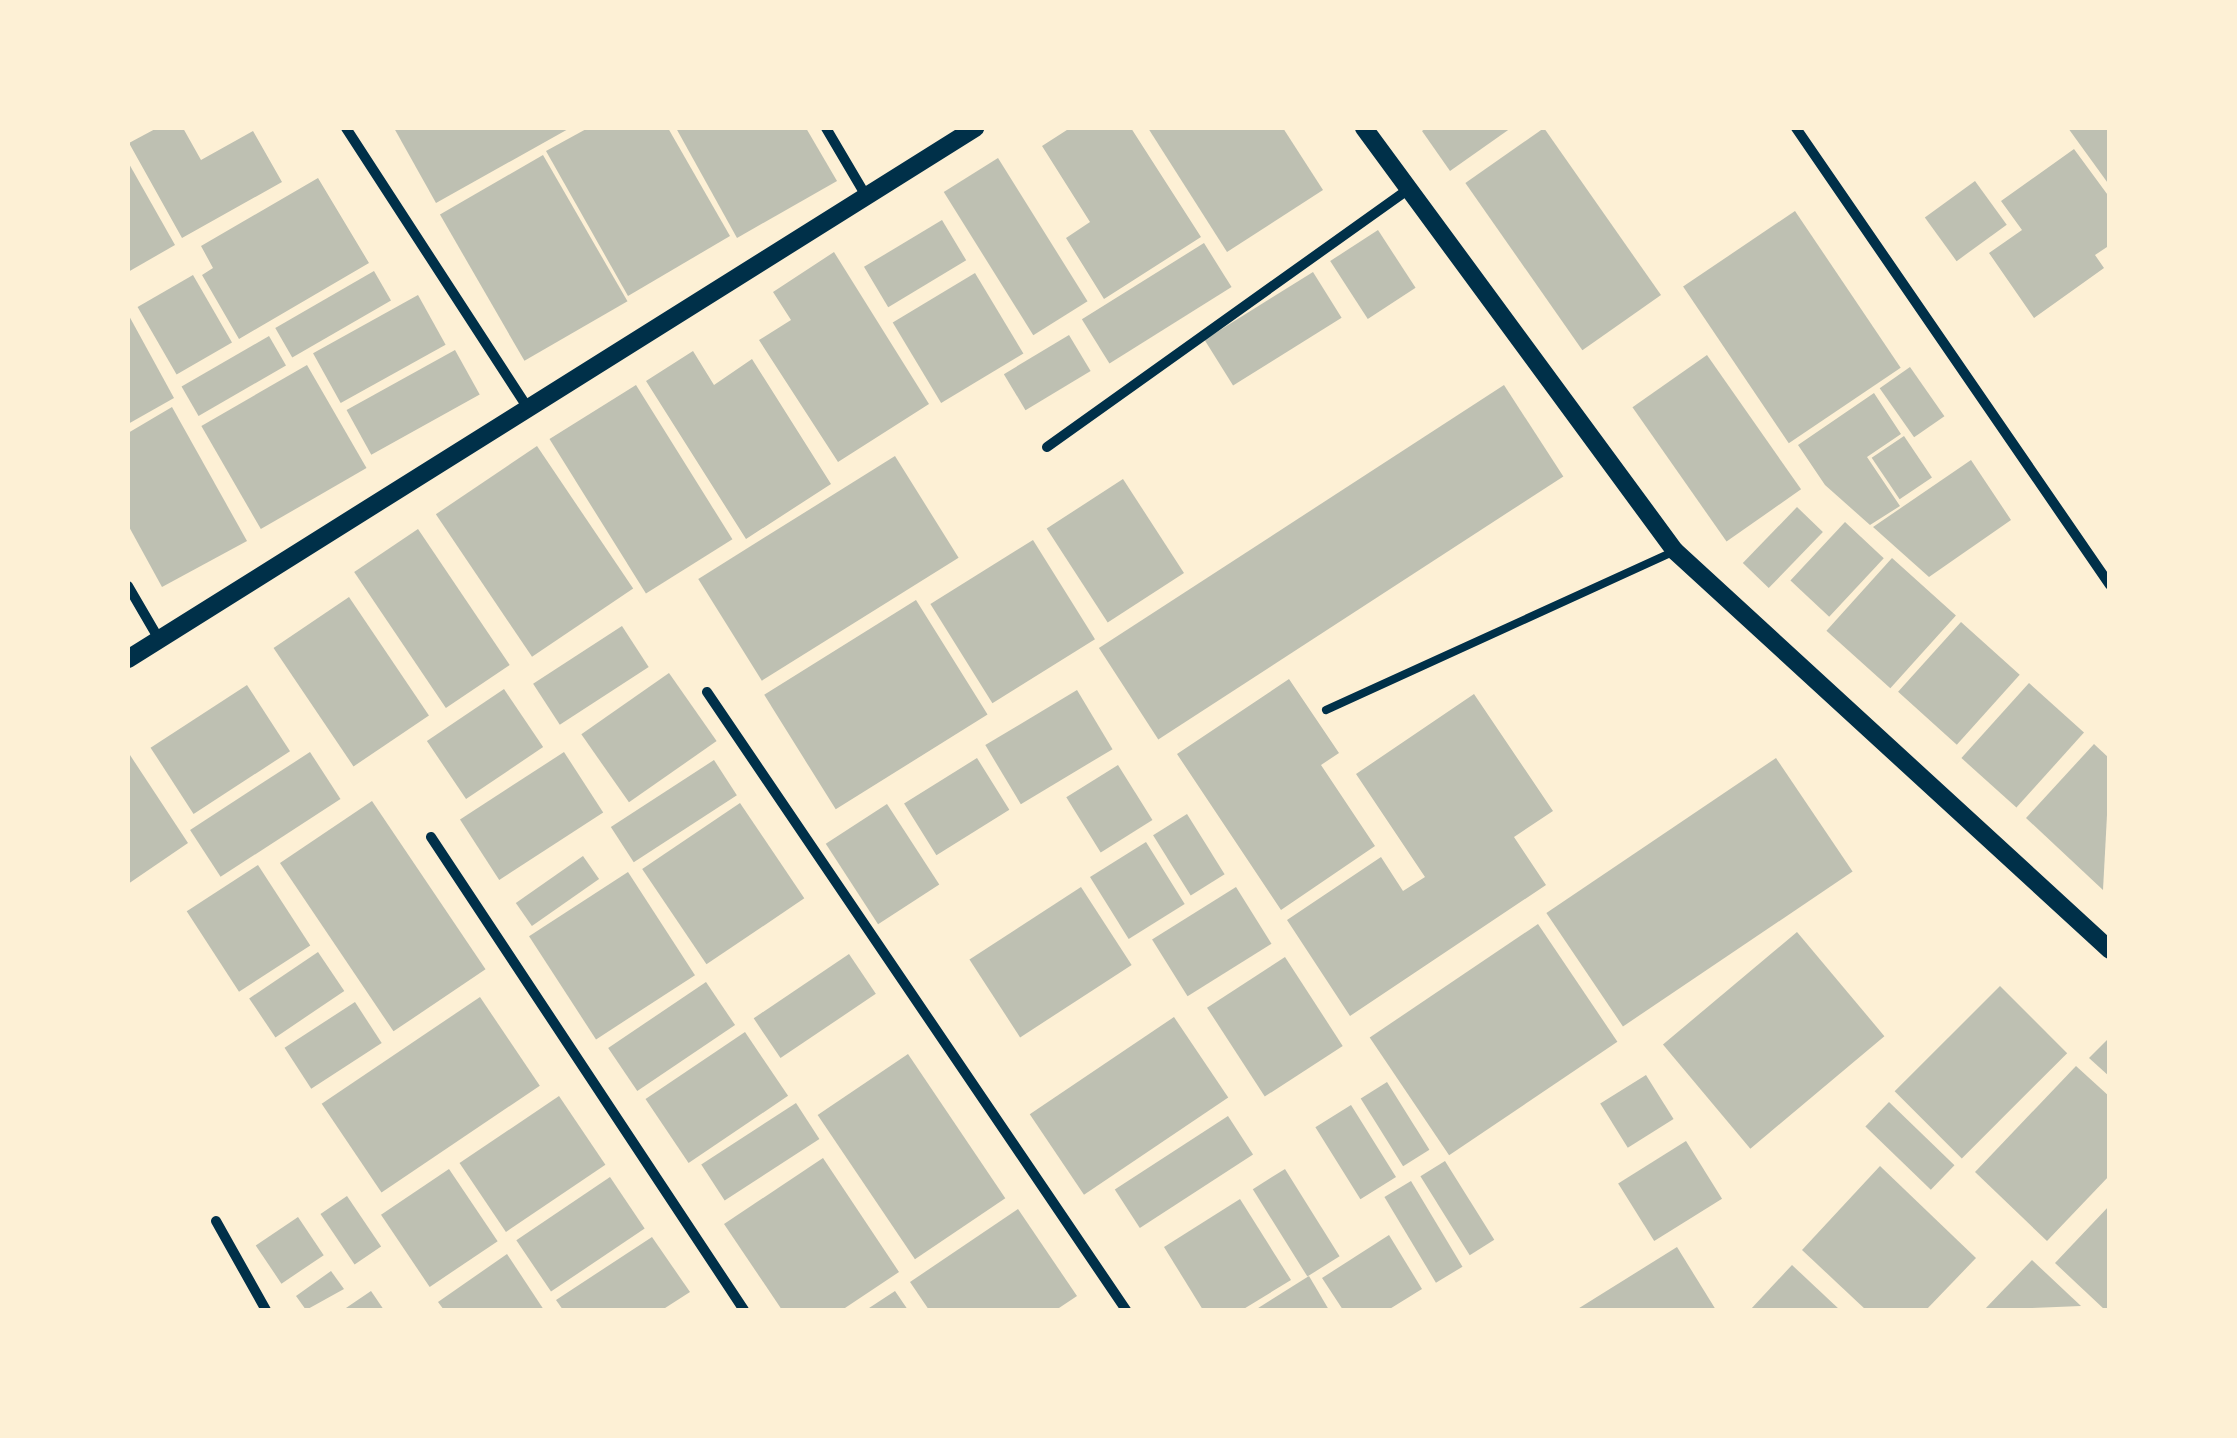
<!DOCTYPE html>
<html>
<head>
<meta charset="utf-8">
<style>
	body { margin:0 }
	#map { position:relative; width:2237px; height:1438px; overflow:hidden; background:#fdf0d5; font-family:Signika,sans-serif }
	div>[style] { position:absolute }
	.building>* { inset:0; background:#bec0b2; transform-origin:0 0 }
	.service>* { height:8px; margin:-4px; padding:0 4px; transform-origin:4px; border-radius:4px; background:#003049 }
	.minor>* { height:10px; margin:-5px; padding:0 5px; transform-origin:5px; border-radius:5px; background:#003049 }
	.tertiary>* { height:18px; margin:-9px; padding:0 9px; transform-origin:9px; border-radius:9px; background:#003049 }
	span { translate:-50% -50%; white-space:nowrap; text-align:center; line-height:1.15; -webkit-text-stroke:8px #fdf0d5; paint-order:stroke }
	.frame { position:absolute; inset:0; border:130px solid #fdf0d5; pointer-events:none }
</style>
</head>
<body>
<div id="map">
	<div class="building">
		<div style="clip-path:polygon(157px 128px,183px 128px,201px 160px,253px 131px,282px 182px,182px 238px,129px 143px)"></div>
		<div style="clip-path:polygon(394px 128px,570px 128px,436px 203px)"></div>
		<div style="clip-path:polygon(588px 128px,668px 128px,730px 236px,628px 296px,546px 151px)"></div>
		<div style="clip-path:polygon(676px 128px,806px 128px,837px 181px,737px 238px)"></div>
		<div style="clip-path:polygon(1070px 128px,1131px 128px,1201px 237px,1104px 299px,1066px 238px,1090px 222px,1042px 146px)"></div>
		<div style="clip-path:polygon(1148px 128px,1283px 128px,1323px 190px,1227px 252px)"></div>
		<div style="clip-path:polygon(1511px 128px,1450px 171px,1422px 131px,1426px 128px)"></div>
		<div style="left:1544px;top:128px;width:204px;height:96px;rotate:55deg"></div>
		<div style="clip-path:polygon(2068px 128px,2110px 128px,2110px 186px)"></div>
		<div style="clip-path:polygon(2074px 149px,2110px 198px,2110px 245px,2095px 255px,2104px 268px,2034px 318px,1989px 253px,2022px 230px,2001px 201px)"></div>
		<div style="left:543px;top:155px;width:169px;height:119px;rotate:60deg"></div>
		<div style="left:998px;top:158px;width:169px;height:64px;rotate:58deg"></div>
		<div style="clip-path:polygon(128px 162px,175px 245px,128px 272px)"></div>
		<div style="clip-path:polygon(318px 178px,369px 263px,239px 339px,202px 275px,213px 268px,201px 246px)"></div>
		<div style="left:1975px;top:181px;width:54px;height:62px;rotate:54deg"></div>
		<div style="left:1795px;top:211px;width:189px;height:135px;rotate:56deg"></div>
		<div style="left:942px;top:220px;width:47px;height:91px;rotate:59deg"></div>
		<div style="left:1378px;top:230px;width:69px;height:57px;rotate:57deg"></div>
		<div style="left:1204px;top:243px;width:52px;height:144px;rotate:58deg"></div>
		<div style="clip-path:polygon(834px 252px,929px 404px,838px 462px,759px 340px,791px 320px,773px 292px)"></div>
		<div style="left:374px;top:271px;width:34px;height:114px;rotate:60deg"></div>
		<div style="left:1313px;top:272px;width:54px;height:128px;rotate:58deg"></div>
		<div style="left:975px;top:273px;width:94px;height:96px;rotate:59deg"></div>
		<div style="left:193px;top:275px;width:78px;height:64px;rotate:60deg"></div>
		<div style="left:418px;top:295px;width:57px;height:120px;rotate:61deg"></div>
		<div style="clip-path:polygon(128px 314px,174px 398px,128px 424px)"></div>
		<div style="left:1069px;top:335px;width:42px;height:76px;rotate:59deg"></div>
		<div style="left:269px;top:336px;width:34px;height:101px;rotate:60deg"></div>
		<div style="left:455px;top:350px;width:51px;height:124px;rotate:61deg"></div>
		<div style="clip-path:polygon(693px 351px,714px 385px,752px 359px,831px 484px,746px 539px,646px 381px)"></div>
		<div style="left:1707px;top:355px;width:164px;height:91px;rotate:55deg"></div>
		<div style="left:307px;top:365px;width:119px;height:122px;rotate:60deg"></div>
		<div style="left:1910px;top:367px;width:60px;height:37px;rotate:55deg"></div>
		<div style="left:636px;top:385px;width:182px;height:102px;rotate:58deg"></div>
		<div style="left:1504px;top:385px;width:109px;height:483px;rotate:57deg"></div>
		<div style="clip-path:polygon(1874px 393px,1901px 434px,1867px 457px,1900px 506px,1870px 525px,1825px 485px,1798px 445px)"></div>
		<div style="clip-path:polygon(172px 407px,247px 541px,162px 587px,128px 525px,128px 433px)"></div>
		<div style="left:1904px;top:436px;width:50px;height:39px;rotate:56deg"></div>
		<div style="left:537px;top:446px;width:172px;height:122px;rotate:56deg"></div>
		<div style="left:895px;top:456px;width:120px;height:232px;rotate:58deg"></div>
		<div style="clip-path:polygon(1971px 460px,2011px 520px,1929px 577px,1873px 527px)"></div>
		<div style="left:1123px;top:479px;width:112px;height:91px;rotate:57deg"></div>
		<div style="left:1797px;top:507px;width:36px;height:78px;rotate:44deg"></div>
		<div style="left:1845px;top:522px;width:53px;height:80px;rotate:43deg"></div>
		<div style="left:418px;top:529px;width:164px;height:77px;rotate:56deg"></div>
		<div style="left:1033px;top:540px;width:117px;height:121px;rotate:58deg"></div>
		<div style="left:1892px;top:558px;width:86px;height:98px;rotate:42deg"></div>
		<div style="left:349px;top:597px;width:143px;height:91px;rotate:56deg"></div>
		<div style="left:916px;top:600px;width:135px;height:179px;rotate:58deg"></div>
		<div style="left:1961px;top:622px;width:79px;height:94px;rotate:42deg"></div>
		<div style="left:622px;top:626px;width:49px;height:106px;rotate:57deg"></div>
		<div style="left:669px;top:673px;width:83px;height:107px;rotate:55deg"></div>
		<div style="clip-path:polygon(1289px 679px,1339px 753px,1321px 765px,1375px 846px,1281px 910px,1177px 754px)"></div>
		<div style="left:2029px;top:683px;width:74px;height:101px;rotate:42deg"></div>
		<div style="left:247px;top:685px;width:79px;height:115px;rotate:57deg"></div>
		<div style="left:504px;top:689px;width:70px;height:93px;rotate:56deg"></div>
		<div style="left:1077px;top:690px;width:69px;height:107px;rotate:59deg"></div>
		<div style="clip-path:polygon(1474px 694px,1553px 811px,1514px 837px,1546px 885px,1350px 1016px,1287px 920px,1381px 857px,1403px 891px,1425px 877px,1356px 774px)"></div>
		<div style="clip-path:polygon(2094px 744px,2110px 759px,2103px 890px,2026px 818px)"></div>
		<div style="clip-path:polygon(128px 752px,188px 843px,128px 884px)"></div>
		<div style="left:310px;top:752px;width:56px;height:143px;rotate:57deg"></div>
		<div style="left:564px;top:752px;width:72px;height:124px;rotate:57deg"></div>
		<div style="left:977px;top:758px;width:61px;height:86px;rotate:58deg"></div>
		<div style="left:1776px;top:758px;width:137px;height:277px;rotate:56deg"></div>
		<div style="left:714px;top:760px;width:42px;height:123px;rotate:57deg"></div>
		<div style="left:1118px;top:765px;width:65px;height:61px;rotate:58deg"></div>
		<div style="left:372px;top:801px;width:203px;height:111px;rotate:56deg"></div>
		<div style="left:740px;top:803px;width:115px;height:118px;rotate:56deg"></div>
		<div style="left:887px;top:804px;width:96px;height:73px;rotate:57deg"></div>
		<div style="left:1187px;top:814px;width:71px;height:40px;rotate:58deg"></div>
		<div style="left:1146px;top:842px;width:73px;height:66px;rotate:58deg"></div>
		<div style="left:583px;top:856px;width:28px;height:82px;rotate:55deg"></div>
		<div style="left:258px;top:865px;width:96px;height:85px;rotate:57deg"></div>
		<div style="left:628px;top:872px;width:123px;height:118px;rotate:57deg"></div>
		<div style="left:1081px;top:887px;width:93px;height:133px;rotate:57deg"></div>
		<div style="left:1236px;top:887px;width:67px;height:99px;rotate:58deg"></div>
		<div style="left:1538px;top:924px;width:142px;height:203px;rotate:56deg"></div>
		<div style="left:1797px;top:932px;width:136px;height:175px;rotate:50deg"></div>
		<div style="left:318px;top:952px;width:47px;height:83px;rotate:56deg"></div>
		<div style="left:849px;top:954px;width:48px;height:115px;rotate:56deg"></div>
		<div style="left:1285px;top:957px;width:106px;height:93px;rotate:57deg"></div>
		<div style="left:706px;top:982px;width:52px;height:118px;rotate:56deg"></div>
		<div style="left:2000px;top:986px;width:95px;height:149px;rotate:45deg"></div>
		<div style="left:480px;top:997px;width:107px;height:191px;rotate:56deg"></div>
		<div style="left:355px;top:1002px;width:49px;height:84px;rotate:57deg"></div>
		<div style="left:1174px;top:1017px;width:97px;height:174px;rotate:56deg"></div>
		<div style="left:745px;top:1032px;width:77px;height:120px;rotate:56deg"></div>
		<div style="clip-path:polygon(2110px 1037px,2110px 1077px,2089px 1058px)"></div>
		<div style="left:908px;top:1054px;width:174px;height:109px;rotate:56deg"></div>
		<div style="clip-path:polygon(2076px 1066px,2110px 1097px,2110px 1175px,2047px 1241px,1975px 1172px)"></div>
		<div style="left:1646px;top:1075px;width:52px;height:54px;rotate:58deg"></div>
		<div style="left:1387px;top:1082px;width:80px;height:31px;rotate:58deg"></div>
		<div style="left:559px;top:1096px;width:83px;height:120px;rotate:56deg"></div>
		<div style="left:1889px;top:1102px;width:91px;height:34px;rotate:44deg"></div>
		<div style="left:796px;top:1103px;width:43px;height:113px;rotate:57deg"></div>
		<div style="left:1351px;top:1105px;width:85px;height:42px;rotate:58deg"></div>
		<div style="left:1228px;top:1116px;width:46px;height:135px;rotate:57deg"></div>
		<div style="left:1686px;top:1141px;width:68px;height:80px;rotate:58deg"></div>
		<div style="clip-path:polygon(823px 1158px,899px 1272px,842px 1310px,782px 1310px,724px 1224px)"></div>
		<div style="left:1445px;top:1161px;width:93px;height:29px;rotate:58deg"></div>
		<div style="clip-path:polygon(1880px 1166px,1976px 1258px,1926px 1310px,1866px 1310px,1802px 1250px)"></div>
		<div style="left:449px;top:1169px;width:87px;height:82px;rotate:56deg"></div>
		<div style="left:1285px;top:1169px;width:103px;height:38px;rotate:58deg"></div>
		<div style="left:610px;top:1177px;width:62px;height:113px;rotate:56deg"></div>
		<div style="left:1411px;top:1181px;width:100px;height:31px;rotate:59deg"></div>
		<div style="left:347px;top:1196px;width:61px;height:32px;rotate:56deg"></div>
		<div style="clip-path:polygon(1240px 1199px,1291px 1280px,1242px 1310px,1203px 1310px,1164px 1247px)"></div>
		<div style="clip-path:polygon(2110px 1205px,2110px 1310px,2105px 1310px,2055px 1263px)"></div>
		<div style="clip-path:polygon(1018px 1209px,1077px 1296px,1056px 1310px,929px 1310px,910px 1282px)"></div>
		<div style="left:298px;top:1217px;width:46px;height:51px;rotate:56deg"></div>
		<div style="clip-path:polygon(1389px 1235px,1422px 1289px,1388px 1310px,1343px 1310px,1322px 1278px)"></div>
		<div style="clip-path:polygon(652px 1237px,690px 1292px,662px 1310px,563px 1310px,556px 1300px)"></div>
		<div style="clip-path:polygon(1677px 1247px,1716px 1310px,1576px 1310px)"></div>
		<div style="clip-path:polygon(507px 1254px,544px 1310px,444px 1310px,438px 1302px)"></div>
		<div style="clip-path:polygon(2032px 1260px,2081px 1306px,1984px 1310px)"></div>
		<div style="clip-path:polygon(1792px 1265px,1840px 1310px,1750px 1310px)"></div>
		<div style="clip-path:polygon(331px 1271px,344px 1289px,306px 1310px,296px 1296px)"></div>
		<div style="clip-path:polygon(1309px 1276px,1329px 1310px,1255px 1310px)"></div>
		<div style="clip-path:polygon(371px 1291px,384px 1310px,343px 1310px)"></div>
		<div style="clip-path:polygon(895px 1291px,908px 1310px,866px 1310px)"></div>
	</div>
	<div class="service">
		<div style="left:1326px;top:710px;width:380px;rotate:-24.5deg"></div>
	</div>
	<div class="minor">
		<div style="left:346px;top:128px;width:336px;rotate:57deg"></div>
		<div style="left:826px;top:128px;width:79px;rotate:59.5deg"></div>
		<div style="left:1796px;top:128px;width:554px;rotate:55.51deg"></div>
		<div style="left:1047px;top:447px;width:442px;rotate:-35.5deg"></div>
		<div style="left:128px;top:586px;width:64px;rotate:59.8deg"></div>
		<div style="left:707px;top:692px;width:747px;rotate:55.86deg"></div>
		<div style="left:431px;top:837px;width:567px;rotate:56.51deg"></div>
		<div style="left:216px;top:1221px;width:102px;rotate:60.7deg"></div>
	</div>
	<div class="tertiary">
		<div style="left:1364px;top:128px;width:525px;rotate:53.68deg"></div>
		<div style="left:1675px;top:551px;width:590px;rotate:42.53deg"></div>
		<div style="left:128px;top:659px;width:1000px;rotate:-32.08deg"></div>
	</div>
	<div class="frame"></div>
</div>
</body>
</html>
